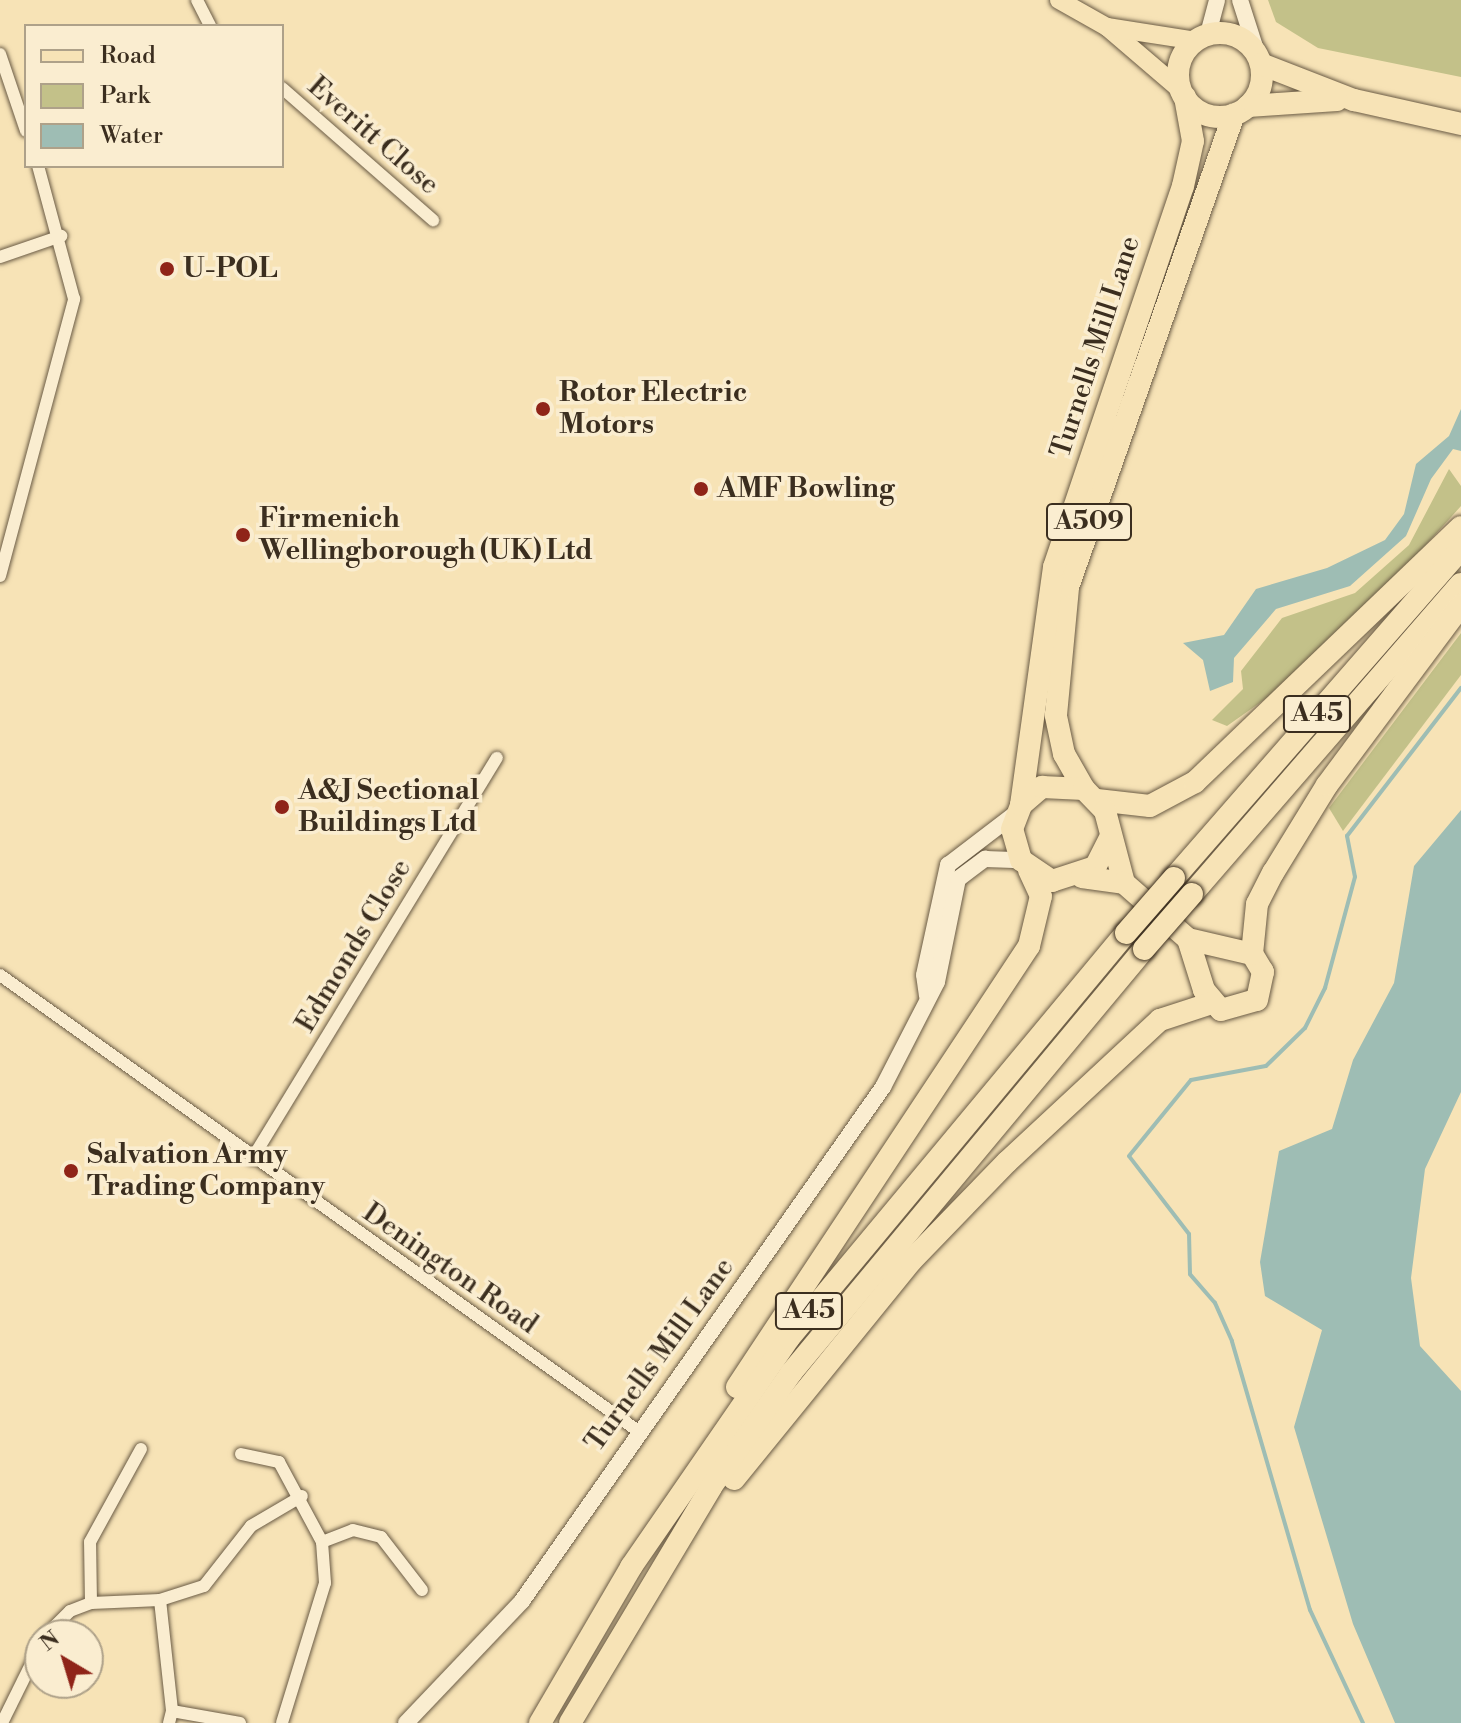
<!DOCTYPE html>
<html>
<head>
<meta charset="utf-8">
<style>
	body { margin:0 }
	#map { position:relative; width:1461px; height:1723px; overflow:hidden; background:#f7e3b6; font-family:"Libre Bodoni",serif }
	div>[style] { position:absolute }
	.green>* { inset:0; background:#c3c189 }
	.water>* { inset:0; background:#9ebdb4 }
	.stream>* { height:4px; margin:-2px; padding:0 2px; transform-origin:2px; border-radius:2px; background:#9ebdb4 }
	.roads { filter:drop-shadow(0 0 2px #6a5b45) drop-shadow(0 0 2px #6a5b45) }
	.street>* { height:12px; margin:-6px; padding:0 6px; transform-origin:6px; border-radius:6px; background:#faedd0 }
	.secondary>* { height:16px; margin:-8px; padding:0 8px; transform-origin:8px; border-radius:8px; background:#faedd0 }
	.primary>* { height:18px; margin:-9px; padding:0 9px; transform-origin:9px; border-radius:9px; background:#f7e3b6 }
	.highway>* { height:22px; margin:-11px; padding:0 11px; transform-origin:11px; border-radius:11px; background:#f7e3b6 }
	.highway>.ring { margin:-11px; padding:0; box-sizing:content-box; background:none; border:22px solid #f7e3b6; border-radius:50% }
	.bridges { filter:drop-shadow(0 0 2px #3b2e1f) drop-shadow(0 0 2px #3b2e1f) }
	.highway-bridge>* { height:22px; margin:-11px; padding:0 11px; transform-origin:11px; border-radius:11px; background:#f7e3b6 }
	.dots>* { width:22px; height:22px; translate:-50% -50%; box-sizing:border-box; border:4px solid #faedd0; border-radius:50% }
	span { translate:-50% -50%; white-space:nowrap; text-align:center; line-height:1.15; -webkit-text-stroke:7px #faedd0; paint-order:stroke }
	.shield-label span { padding:2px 6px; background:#faedd0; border:2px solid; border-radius:6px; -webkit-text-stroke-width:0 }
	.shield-label { font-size:26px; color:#3b2e1f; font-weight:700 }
	.street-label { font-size:28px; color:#3b2e1f }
	.poi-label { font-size:28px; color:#3b2e1f; font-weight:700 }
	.left { translate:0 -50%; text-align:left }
	.legend { position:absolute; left:24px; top:24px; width:260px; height:144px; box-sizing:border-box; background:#faedd0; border:2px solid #aea189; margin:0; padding:10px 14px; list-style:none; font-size:24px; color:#3b2e1f }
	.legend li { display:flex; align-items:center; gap:16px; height:40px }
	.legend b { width:40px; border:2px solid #aea189 }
	.north { position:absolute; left:24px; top:1619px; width:80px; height:80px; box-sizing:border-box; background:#faedd0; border:2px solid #aea189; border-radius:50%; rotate:322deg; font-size:22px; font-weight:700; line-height:32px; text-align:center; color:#3b2e1f }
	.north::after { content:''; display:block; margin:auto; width:28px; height:36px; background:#8f2418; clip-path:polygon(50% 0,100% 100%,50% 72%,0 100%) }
</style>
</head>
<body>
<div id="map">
	<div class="green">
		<div style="clip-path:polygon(1268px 0,1461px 0,1461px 77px,1318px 48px,1276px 22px)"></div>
		<div style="clip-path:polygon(1449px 469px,1461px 486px,1461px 506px,1425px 546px,1268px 697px,1227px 726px,1212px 720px,1243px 689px,1241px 671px,1282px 618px,1355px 593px,1409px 545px)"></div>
		<div style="clip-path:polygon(1461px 633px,1461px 675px,1343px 831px,1329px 808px)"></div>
	</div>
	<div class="water">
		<div style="clip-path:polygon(1461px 409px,1461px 451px,1453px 449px,1431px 479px,1406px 536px,1350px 586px,1276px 609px,1234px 658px,1233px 682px,1210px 691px,1203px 660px,1183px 643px,1224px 635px,1256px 589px,1327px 568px,1385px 540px,1404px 514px,1416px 464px,1449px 436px)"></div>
		<div style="clip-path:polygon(1461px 810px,1461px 1092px,1425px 1169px,1411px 1278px,1420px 1346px,1461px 1391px,1461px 1723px,1395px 1723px,1353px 1624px,1294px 1427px,1322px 1330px,1265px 1296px,1260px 1262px,1279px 1151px,1332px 1129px,1353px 1060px,1394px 983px,1414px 866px)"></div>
	</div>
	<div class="stream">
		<div style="left:1363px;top:1723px;width:125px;rotate:-115.1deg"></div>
		<div style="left:1310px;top:1610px;width:280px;rotate:-106.2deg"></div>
		<div style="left:1232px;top:1341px;width:42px;rotate:-114.1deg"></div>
		<div style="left:1215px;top:1303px;width:38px;rotate:-131deg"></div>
		<div style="left:1190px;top:1274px;width:40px;rotate:-91.4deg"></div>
		<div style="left:1189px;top:1234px;width:98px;rotate:-127.6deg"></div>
		<div style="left:1129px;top:1156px;width:98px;rotate:-50.8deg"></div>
		<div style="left:1191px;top:1080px;width:76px;rotate:-10.6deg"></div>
		<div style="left:1266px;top:1066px;width:54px;rotate:-44.3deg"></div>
		<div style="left:1305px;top:1028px;width:45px;rotate:-63.4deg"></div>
		<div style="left:1325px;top:988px;width:115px;rotate:-74.9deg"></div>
		<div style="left:1355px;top:877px;width:42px;rotate:-101deg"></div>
		<div style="left:1347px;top:836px;width:187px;rotate:-52.4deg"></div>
	</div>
	<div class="roads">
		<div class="street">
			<div style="left:197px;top:0;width:29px;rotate:63deg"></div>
			<div style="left:0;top:54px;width:81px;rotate:71.3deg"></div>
			<div style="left:282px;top:88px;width:201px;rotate:41.2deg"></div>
			<div style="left:0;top:257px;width:65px;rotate:-19deg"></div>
			<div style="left:0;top:576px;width:287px;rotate:-75deg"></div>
			<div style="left:74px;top:299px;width:138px;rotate:-105.1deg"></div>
			<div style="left:0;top:975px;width:788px;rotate:35.55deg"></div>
			<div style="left:252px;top:1159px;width:470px;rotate:-58.6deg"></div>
			<div style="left:241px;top:1454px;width:39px;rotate:12deg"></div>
			<div style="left:279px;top:1462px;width:91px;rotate:61.7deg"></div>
			<div style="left:322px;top:1542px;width:41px;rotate:85.8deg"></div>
			<div style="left:325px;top:1583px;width:146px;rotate:107.1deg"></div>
			<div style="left:322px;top:1542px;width:33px;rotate:-21deg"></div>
			<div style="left:353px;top:1530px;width:29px;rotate:14deg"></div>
			<div style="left:381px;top:1537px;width:67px;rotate:52.3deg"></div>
			<div style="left:160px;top:1600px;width:112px;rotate:83.8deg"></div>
			<div style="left:91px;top:1603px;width:61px;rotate:-90.9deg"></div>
			<div style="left:90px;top:1542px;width:106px;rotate:-61.3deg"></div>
			<div style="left:46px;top:1635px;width:34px;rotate:-45deg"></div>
			<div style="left:70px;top:1611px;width:22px;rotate:-21deg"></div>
			<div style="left:91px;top:1603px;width:69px;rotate:-2.5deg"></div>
			<div style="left:160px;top:1600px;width:46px;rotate:-17.7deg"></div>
			<div style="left:204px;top:1586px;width:76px;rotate:-51.9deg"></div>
			<div style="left:251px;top:1526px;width:59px;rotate:-30.5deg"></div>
			<div style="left:2px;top:1723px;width:86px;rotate:-63.7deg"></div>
			<div style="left:169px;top:1723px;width:12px;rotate:-76deg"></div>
			<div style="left:172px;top:1711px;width:69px;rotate:10deg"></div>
		</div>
		<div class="secondary">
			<div style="left:1240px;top:0;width:56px;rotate:72.2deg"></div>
			<div style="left:1208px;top:34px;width:35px;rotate:-75deg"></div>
			<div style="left:927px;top:996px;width:21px;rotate:-98deg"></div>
			<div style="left:924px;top:975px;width:113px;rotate:-77.7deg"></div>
			<div style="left:948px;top:865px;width:86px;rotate:-37.4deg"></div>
			<div style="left:406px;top:1723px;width:168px;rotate:-46.4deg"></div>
			<div style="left:522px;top:1601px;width:628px;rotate:-54.92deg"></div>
			<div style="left:883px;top:1087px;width:118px;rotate:-62.8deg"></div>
			<div style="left:937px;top:982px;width:105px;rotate:-78.5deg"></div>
			<div style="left:958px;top:879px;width:34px;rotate:-37deg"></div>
			<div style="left:985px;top:859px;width:36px;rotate:2deg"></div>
		</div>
		<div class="primary">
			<div style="left:1059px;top:0;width:55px;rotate:29.4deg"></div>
			<div style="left:1107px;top:27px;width:99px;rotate:40.5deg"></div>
			<div style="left:1107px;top:27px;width:90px;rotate:8.9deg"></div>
		</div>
		<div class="highway">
			<div class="ring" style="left:1178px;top:33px;width:62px;height:62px"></div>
			<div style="left:1261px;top:64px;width:100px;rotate:21.2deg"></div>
			<div style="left:1354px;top:100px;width:110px;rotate:12.6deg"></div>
			<div style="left:1248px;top:106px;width:89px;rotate:-3.9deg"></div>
			<div style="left:1084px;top:789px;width:40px;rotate:-119.7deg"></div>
			<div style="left:1064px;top:754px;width:40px;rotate:-102deg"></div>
			<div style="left:1056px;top:715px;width:129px;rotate:-84.6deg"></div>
			<div style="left:1068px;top:587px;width:501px;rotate:-70.66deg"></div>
			<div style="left:1097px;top:800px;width:53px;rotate:6.5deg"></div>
			<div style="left:1150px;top:806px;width:51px;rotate:-28.1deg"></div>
			<div style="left:1195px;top:782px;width:368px;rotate:-43.8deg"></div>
			<div style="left:1021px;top:805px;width:240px;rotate:-82.1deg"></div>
			<div style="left:1054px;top:567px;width:402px;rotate:-71.3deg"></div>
			<div style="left:1183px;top:186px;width:46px;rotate:-77.5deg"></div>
			<div style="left:1193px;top:141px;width:45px;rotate:-100.3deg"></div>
			<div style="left:1110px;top:838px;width:33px;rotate:117deg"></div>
			<div style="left:1095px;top:867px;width:45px;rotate:162deg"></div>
			<div style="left:1052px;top:881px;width:37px;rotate:-146deg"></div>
			<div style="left:1021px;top:860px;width:32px;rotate:-106deg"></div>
			<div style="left:1012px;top:829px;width:26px;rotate:-69deg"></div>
			<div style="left:1021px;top:805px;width:28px;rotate:-41deg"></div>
			<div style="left:1042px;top:787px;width:42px;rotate:2.7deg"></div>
			<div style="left:1084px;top:789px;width:30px;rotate:46deg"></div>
			<div style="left:1105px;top:811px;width:74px;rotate:75.2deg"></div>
			<div style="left:1082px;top:877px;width:42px;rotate:8.1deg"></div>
			<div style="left:1124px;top:883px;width:85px;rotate:41.2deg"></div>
			<div style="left:1188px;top:939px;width:53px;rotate:72.6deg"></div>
			<div style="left:1204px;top:990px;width:26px;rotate:50deg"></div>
			<div style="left:1221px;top:1010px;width:37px;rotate:-16deg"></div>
			<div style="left:1257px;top:1000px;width:29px;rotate:-78deg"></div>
			<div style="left:1263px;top:972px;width:21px;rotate:-121deg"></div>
			<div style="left:1252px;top:954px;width:66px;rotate:-166.8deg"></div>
			<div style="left:1174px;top:878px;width:437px;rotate:-48.9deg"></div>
			<div style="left:1192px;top:894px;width:410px;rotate:-49.1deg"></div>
			<div style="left:1252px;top:954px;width:50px;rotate:-84.3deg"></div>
			<div style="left:1257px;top:904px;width:35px;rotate:-63deg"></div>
			<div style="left:1273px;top:873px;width:103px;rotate:-58.5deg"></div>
			<div style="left:1327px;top:785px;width:224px;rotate:-53.3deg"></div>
			<div style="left:737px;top:1387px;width:529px;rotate:-56.49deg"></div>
			<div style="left:1029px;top:946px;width:51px;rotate:-76.5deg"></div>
			<div style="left:1041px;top:896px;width:29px;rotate:-115deg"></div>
			<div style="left:734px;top:1479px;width:281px;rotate:-50.9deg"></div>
			<div style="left:911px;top:1261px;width:138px;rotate:-45.9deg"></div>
			<div style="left:1007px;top:1162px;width:209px;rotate:-42.9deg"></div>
			<div style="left:1160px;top:1020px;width:55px;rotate:-18.1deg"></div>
			<div style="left:540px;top:1723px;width:181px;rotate:-59.7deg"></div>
			<div style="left:631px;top:1567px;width:278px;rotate:-55.4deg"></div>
			<div style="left:789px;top:1338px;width:527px;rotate:-50.24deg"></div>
			<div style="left:570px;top:1723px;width:275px;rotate:-59.1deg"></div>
			<div style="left:711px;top:1487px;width:139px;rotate:-54.9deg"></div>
			<div style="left:791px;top:1373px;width:552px;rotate:-50.22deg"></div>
		</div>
	</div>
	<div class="bridges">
		<div class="highway-bridge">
			<div style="left:1126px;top:933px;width:73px;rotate:-48.9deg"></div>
			<div style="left:1144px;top:949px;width:73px;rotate:-48.9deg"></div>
		</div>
	</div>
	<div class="dots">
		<div style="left:167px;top:269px;background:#8f2418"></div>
		<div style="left:543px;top:409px;background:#8f2418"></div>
		<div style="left:701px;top:489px;background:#8f2418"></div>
		<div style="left:243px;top:535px;background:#8f2418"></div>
		<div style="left:282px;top:807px;background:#8f2418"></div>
		<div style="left:71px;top:1171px;background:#8f2418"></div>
	</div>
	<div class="shield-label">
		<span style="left:1089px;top:522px">A509</span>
		<span style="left:1317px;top:714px">A45</span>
		<span style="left:809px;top:1311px">A45</span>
	</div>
	<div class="street-label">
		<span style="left:373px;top:136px;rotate:41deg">Everitt Close</span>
		<span style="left:1096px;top:347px;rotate:-72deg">Turnells Mill Lane</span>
		<span style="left:354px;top:946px;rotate:-59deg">Edmonds Close</span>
		<span style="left:450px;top:1269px;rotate:35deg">Denington Road</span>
		<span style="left:660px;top:1355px;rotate:-54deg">Turnells Mill Lane</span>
	</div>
	<div class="poi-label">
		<span class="left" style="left:183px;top:269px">U-POL</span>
		<span class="left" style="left:559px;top:409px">Rotor Electric<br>Motors</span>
		<span class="left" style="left:717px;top:489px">AMF Bowling</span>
		<span class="left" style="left:259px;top:535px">Firmenich<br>Wellingborough (UK) Ltd</span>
		<span class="left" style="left:298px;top:807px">A&amp;J Sectional<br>Buildings Ltd</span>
		<span class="left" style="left:87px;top:1171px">Salvation Army<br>Trading Company</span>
	</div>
	<ul class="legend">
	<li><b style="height:10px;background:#f7e3b6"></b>Road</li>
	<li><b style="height:22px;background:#c3c189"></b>Park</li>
	<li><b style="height:22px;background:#9ebdb4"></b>Water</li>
	</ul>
	<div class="north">N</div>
</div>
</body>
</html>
